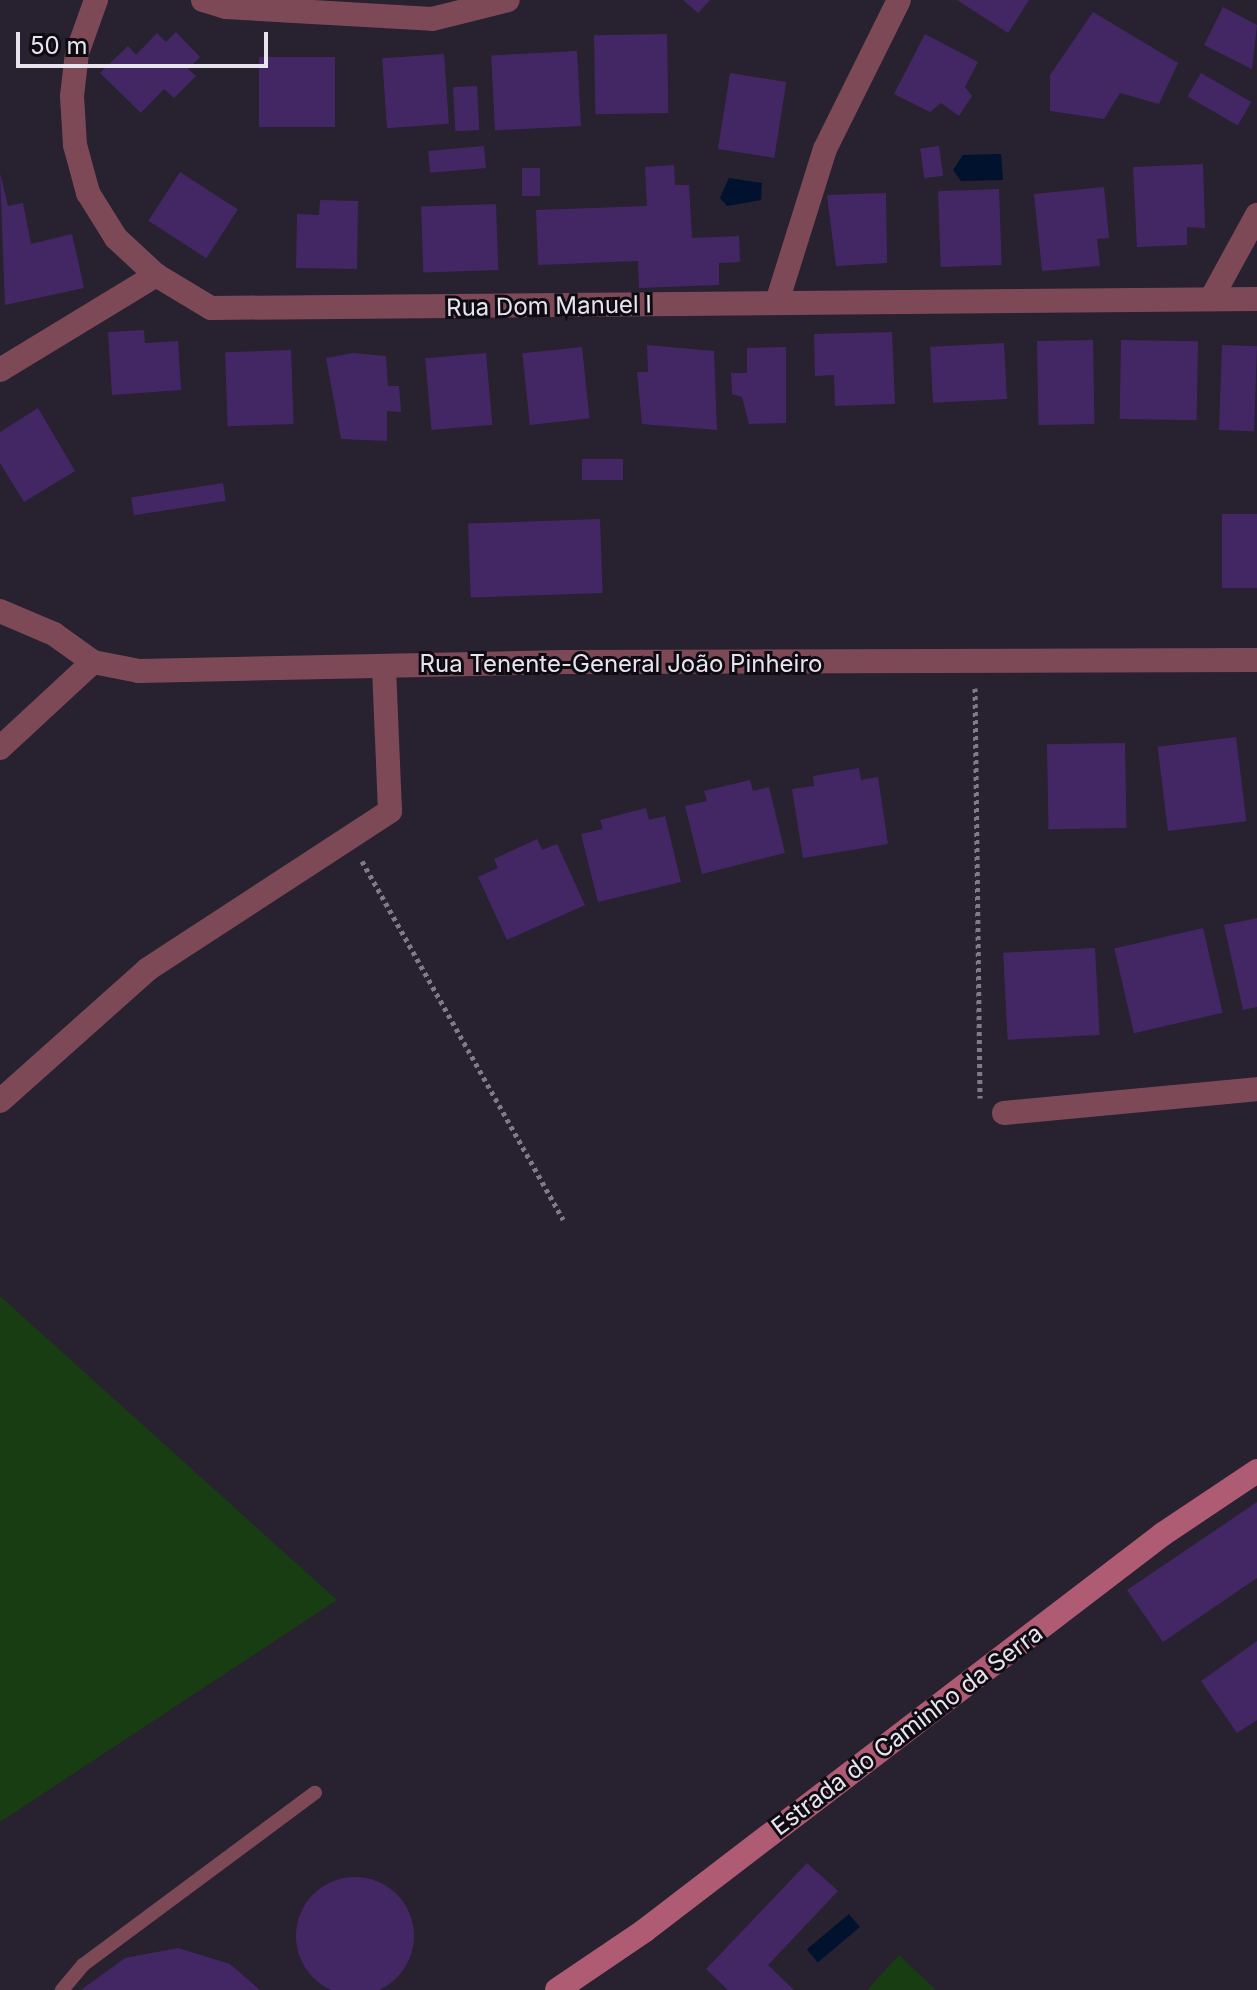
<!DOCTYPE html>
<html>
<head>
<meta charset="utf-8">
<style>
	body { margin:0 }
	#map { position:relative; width:1257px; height:1990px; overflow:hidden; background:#272130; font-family:Inter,sans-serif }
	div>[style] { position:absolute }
	.green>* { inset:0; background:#193d12 }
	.water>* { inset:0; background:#01122f; transform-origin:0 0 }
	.building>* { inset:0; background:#432765; transform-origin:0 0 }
	.round { border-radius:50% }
	.path>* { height:5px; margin-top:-2.5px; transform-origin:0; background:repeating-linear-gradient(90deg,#807b88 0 4px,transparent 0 8px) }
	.lane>* { height:14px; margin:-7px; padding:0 7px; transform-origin:7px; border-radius:7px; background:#7e4957 }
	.street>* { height:24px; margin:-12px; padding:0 12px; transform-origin:12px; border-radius:12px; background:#7e4957 }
	.secondary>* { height:24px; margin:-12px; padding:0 12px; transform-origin:12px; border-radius:12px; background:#b05b74 }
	span { translate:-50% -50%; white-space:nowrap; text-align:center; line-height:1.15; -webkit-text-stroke:6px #0e0c12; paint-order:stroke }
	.street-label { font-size:24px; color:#e7e4ee }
	.scale { position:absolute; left:16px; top:32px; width:252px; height:36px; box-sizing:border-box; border:4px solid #e7e4ee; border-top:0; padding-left:10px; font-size:24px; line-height:28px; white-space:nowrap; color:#e7e4ee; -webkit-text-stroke:6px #0e0c12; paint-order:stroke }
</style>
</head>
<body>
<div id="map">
	<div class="green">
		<div style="clip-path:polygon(0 1296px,337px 1600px,0 1822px)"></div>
		<div style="clip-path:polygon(899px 1955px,936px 1990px,867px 1990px)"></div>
	</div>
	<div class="water">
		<div style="clip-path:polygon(1001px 154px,1003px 180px,961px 181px,953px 170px,963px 155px)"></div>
		<div style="clip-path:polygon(729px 178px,762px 183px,761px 200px,727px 206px,720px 198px)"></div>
		<div style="left:849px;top:1914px;width:17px;height:55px;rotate:50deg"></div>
	</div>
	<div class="building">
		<div style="clip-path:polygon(683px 0,710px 0,698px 13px)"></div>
		<div style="clip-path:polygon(957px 0,1029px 0,1008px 33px)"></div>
		<div style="clip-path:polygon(1223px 7px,1257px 25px,1252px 69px,1204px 45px)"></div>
		<div style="clip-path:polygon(1093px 12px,1178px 63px,1159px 104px,1120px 93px,1104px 119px,1050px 111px,1050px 75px)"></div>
		<div style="clip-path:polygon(176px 32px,200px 57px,188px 69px,196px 76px,174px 98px,164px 89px,141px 113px,100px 73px,128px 46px,136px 55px,157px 33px,166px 42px)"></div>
		<div style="left:667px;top:34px;width:79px;height:73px;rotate:89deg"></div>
		<div style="clip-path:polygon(925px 34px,978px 62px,965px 87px,972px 96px,959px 116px,941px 103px,930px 112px,894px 94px)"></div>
		<div style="left:577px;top:51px;width:75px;height:86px;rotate:87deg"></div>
		<div style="left:444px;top:54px;width:70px;height:62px;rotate:86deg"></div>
		<div style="left:259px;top:57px;width:76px;height:70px"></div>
		<div style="left:730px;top:73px;width:57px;height:77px;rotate:9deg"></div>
		<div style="left:1201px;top:73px;width:58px;height:27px;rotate:30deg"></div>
		<div style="left:477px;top:86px;width:44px;height:24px;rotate:87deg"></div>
		<div style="left:484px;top:146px;width:22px;height:56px;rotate:85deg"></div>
		<div style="left:939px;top:146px;width:30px;height:19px;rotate:82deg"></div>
		<div style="clip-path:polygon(1203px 164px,1205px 228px,1187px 227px,1187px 245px,1137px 247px,1133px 167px)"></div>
		<div style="clip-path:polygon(674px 165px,675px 185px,689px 185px,692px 238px,739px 236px,740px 262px,719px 263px,719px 285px,639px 288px,638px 261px,538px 265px,536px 210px,647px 206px,645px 167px)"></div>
		<div style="left:522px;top:168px;width:18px;height:28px"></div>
		<div style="left:180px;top:172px;width:69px;height:58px;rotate:33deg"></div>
		<div style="clip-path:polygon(0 173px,8px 206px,23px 203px,31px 244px,72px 234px,84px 288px,5px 305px)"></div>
		<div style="clip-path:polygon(1104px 187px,1109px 238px,1097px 239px,1100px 266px,1042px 271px,1034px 194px)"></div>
		<div style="left:999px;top:189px;width:76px;height:61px;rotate:88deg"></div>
		<div style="clip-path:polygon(886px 193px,887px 263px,836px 266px,827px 195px)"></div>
		<div style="clip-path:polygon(320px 200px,358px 201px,357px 269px,296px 268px,297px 214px,319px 215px)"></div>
		<div style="left:496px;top:204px;width:66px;height:75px;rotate:88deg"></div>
		<div style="clip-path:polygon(144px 330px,145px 343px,178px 341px,181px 390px,112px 395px,108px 332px)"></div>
		<div style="clip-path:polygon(892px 332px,895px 404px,835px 406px,834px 375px,815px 376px,814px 334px)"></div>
		<div style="left:1093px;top:340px;width:84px;height:56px;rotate:89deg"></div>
		<div style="left:1121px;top:340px;width:77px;height:79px;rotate:1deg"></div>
		<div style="left:1004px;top:343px;width:56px;height:74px;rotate:87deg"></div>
		<div style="clip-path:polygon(647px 345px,714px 351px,717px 430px,642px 424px,637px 372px,648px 372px)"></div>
		<div style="left:1222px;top:345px;width:35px;height:85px;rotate:2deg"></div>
		<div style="left:582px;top:347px;width:72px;height:60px;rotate:84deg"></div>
		<div style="clip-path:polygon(786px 347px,786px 423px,749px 424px,742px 397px,732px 394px,731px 373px,747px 373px,747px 348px)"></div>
		<div style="left:291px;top:350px;width:74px;height:66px;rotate:88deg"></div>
		<div style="clip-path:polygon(353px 353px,386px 356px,388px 386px,399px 386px,401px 412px,387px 411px,387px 441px,341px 439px,326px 358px)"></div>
		<div style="left:486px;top:353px;width:72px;height:61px;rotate:85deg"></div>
		<div style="clip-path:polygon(38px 408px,75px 471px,24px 502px,0 463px,0 432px)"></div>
		<div style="left:582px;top:459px;width:41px;height:21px"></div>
		<div style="left:223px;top:483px;width:18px;height:93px;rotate:81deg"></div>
		<div style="left:1222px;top:514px;width:35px;height:74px"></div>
		<div style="left:600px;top:519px;width:74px;height:132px;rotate:88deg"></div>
		<div style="left:1236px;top:737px;width:85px;height:79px;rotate:83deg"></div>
		<div style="left:1125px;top:743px;width:85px;height:78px;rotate:89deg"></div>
		<div style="clip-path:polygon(859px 768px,861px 780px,878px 777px,888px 844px,803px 858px,792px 789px,814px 786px,813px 776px)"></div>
		<div style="clip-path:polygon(750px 780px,753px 791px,769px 787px,785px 853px,702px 874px,685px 806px,707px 801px,704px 791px)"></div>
		<div style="clip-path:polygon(646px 808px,649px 820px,665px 816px,681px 882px,598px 902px,581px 834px,603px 829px,600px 820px)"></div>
		<div style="clip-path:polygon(537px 839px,542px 850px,557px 844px,585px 905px,507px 940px,478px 877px,498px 868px,494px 859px)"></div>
		<div style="clip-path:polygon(1257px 918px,1257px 1007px,1243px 1010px,1224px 925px)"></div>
		<div style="left:1203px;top:928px;width:87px;height:91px;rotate:77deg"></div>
		<div style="left:1095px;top:948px;width:87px;height:92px;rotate:87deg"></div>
		<div style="clip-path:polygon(1257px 1502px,1257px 1578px,1163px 1642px,1127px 1590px)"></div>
		<div style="clip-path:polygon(1257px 1641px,1257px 1720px,1237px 1733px,1201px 1681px)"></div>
		<div style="clip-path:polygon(807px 1863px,838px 1891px,768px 1965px,794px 1990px,728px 1990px,706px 1969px)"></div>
		<div class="round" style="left:296px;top:1877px;width:118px;height:118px"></div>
		<div style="clip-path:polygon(178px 1948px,230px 1964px,260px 1990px,81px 1990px,125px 1958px)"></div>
	</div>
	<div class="path">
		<div style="left:975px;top:688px;width:410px;rotate:89.3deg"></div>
		<div style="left:362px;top:861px;width:411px;rotate:60.7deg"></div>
	</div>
	<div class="lane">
		<div style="left:62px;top:1990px;width:33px;rotate:-50deg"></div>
		<div style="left:83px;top:1965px;width:289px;rotate:-36.6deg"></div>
	</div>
	<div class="street">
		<div style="left:96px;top:0;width:56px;rotate:109.7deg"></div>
		<div style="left:77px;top:53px;width:43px;rotate:96.6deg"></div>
		<div style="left:72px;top:96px;width:49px;rotate:86.5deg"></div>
		<div style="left:75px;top:145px;width:50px;rotate:74.8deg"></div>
		<div style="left:88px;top:193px;width:53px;rotate:58.1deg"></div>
		<div style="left:116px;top:238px;width:54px;rotate:42.8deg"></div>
		<div style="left:156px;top:275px;width:64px;rotate:31deg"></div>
		<div style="left:211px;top:308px;width:1046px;rotate:-0.49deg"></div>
		<div style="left:203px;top:0;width:24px;rotate:17deg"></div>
		<div style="left:226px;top:7px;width:206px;rotate:3.3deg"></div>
		<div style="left:432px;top:19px;width:78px;rotate:-14deg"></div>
		<div style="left:1211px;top:299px;width:96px;rotate:-61.3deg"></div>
		<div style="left:777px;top:302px;width:160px;rotate:-72.6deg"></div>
		<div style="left:825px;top:149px;width:166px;rotate:-63.6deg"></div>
		<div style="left:0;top:370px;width:183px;rotate:-31.3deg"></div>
		<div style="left:0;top:611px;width:59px;rotate:23.1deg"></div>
		<div style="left:54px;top:634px;width:48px;rotate:35.7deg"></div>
		<div style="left:93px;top:662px;width:47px;rotate:11.1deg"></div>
		<div style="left:139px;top:671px;width:425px;rotate:-1.2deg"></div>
		<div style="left:564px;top:662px;width:693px;rotate:-0.17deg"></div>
		<div style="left:0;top:748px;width:127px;rotate:-42.8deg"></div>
		<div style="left:0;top:1101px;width:198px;rotate:-41.7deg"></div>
		<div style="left:148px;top:969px;width:289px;rotate:-33.1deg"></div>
		<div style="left:390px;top:811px;width:145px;rotate:-92.4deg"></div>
		<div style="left:1004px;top:1113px;width:254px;rotate:-5.4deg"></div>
	</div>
	<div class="secondary">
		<div style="left:557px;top:1990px;width:105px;rotate:-34.1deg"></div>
		<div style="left:644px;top:1931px;width:653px;rotate:-37.41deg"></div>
		<div style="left:1163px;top:1534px;width:113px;rotate:-33.8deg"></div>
	</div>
	<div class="street-label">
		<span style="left:549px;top:306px;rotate:-1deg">Rua Dom Manuel I</span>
		<span style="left:621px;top:664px">Rua Tenente-General João Pinheiro</span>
		<span style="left:907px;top:1730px;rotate:-37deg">Estrada do Caminho da Serra</span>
	</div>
	<div class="scale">50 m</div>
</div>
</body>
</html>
